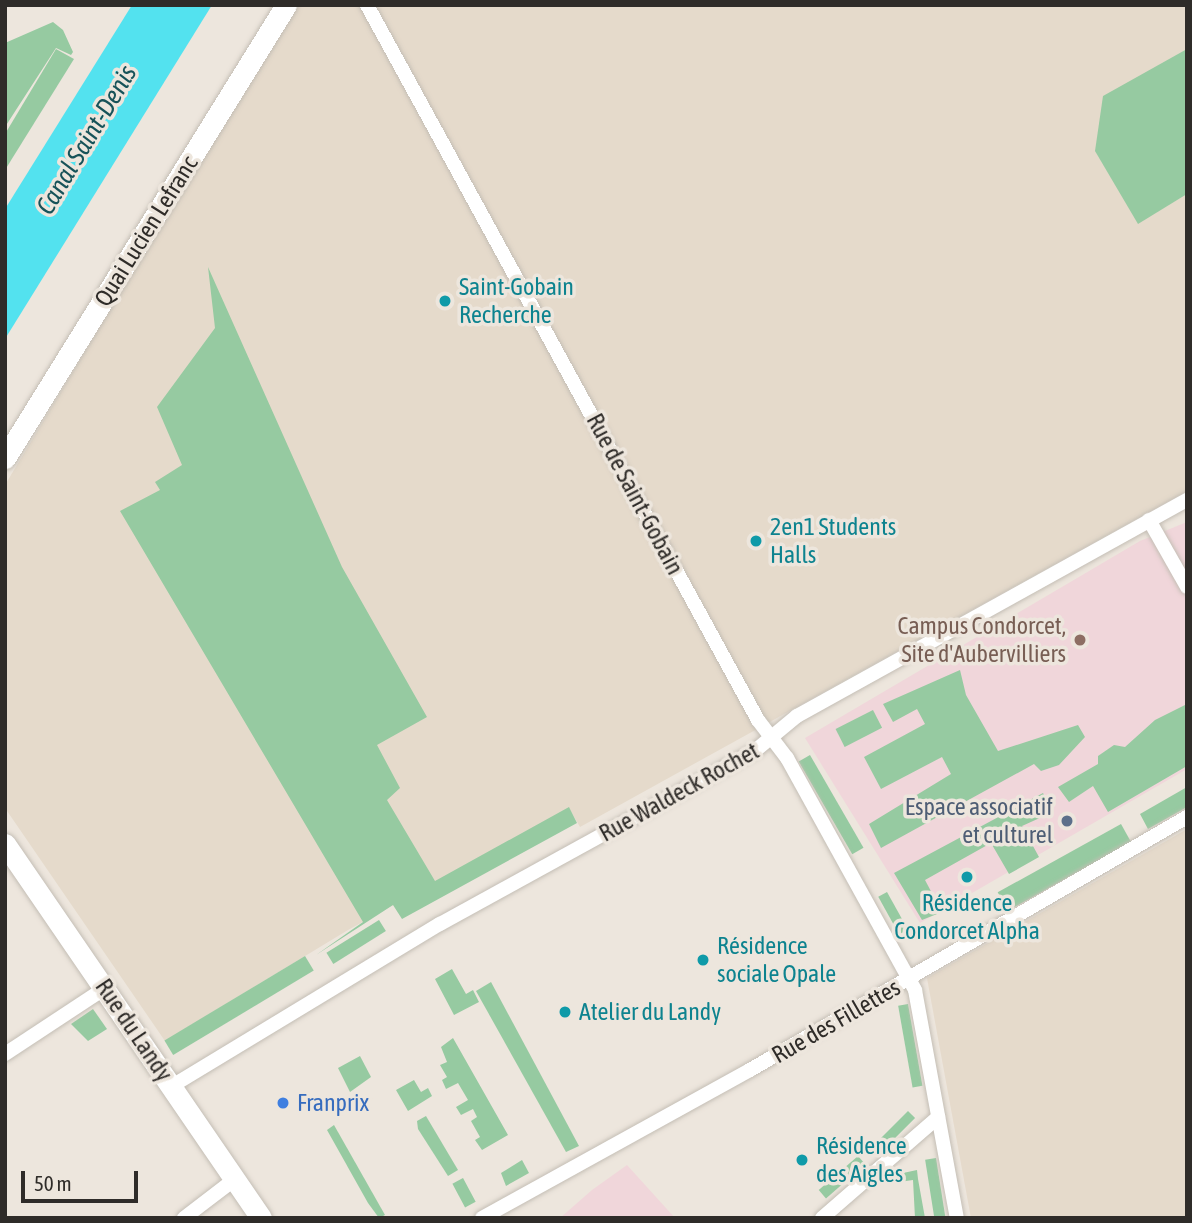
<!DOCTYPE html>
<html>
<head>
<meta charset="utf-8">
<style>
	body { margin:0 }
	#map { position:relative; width:1192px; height:1223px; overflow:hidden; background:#ede6dd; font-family:"Asap Condensed",sans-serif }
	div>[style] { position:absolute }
	.built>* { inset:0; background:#e5dacb }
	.education>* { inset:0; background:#f0d6da }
	.green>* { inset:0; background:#96caa1; transform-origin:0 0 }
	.water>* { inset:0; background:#53e2ef }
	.roads { filter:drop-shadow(0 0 2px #c4beb5) drop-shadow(0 0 2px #c4beb5) }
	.minor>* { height:14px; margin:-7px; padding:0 7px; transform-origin:7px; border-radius:7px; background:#fff }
	.secondary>* { height:21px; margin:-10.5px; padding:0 10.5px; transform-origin:10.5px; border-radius:10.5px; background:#fff }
	.dots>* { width:19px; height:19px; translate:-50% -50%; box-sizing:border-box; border:4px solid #ede6dd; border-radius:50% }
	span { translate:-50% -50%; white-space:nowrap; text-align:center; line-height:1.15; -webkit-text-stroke:7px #ede6dd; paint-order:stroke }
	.street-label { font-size:24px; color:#2f2c29 }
	.culture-label { font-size:24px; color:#0d838f }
	.left { translate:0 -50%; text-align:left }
	.education-label { font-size:24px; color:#785e54 }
	.right { translate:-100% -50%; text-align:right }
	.service-label { font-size:24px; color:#4e5e75 }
	.shop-label { font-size:24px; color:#366cbe }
	.water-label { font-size:26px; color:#175359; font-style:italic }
	.frame { position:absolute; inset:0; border:7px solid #2f2c29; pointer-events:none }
	.scale { position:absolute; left:21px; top:1171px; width:117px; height:32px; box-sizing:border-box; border:4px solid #2f2c29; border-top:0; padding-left:9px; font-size:21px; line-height:24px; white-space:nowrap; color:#2f2c29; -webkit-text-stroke:5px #ede6dd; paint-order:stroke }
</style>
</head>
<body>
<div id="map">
	<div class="built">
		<div style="clip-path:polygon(293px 5px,1187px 5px,1187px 49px,1138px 223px,1187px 194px,1187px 491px,580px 827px,569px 808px,348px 930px,165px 1041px,5px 808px,5px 485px)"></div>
		<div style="clip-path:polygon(1187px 829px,1187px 1218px,971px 1218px,927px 978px)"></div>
	</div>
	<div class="education">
		<div style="clip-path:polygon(1187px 522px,1187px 769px,920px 923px,805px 738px,1140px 541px)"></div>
		<div style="clip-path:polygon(627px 1165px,675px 1218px,560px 1218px,592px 1190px)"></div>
	</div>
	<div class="green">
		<div style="clip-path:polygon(53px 22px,63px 30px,73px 52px,71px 55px,56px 48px,5px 127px,5px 43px)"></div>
		<div style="clip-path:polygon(56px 49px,74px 59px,5px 170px,5px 134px)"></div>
		<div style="clip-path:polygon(1187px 49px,1187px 194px,1138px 224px,1095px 151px,1103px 96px)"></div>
		<div style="clip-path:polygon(208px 267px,342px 567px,427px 717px,377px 745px,400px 788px,387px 800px,435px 881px,569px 807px,577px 823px,402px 919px,393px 905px,316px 955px,363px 922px,120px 511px,160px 490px,155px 482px,182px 465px,157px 407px,215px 328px)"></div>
		<div style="clip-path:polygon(960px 670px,966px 695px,998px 751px,1078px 725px,1085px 737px,1059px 765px,1041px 771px,1034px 764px,881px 848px,869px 824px,951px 774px,942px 757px,881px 789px,864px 757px,925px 724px,917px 709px,893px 722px,883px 704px)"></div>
		<div style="clip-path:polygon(1187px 704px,1187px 766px,1108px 812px,1093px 786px,1069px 802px,1058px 787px,1098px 764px,1098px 756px,1114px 745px,1125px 747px,1155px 720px)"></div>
		<div style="left:873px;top:710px;width:20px;height:42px;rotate:63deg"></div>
		<div style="left:810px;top:755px;width:107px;height:13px;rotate:60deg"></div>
		<div style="clip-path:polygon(1187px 787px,1187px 807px,1148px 829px,1140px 814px)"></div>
		<div style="clip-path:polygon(1043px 793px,1053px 812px,1022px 826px,1039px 857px,1009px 874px,991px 843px,925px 880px,942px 912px,922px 920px,894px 873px)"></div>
		<div style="left:1121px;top:824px;width:21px;height:141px;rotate:61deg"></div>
		<div style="left:887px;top:892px;width:43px;height:10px;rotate:61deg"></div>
		<div style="left:379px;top:920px;width:13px;height:62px;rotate:58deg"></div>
		<div style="left:305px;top:956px;width:17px;height:164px;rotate:59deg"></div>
		<div style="clip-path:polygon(452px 969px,466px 994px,473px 990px,479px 1002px,454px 1015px,435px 979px)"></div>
		<div style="clip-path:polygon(491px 982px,579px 1146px,566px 1152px,476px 991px)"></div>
		<div style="left:908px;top:1004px;width:83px;height:10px;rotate:80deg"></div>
		<div style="clip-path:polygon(93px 1009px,107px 1029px,88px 1041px,71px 1024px)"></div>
		<div style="clip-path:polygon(453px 1038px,508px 1135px,482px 1150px,475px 1140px,480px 1137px,471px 1121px,477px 1117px,473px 1109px,461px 1115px,456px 1107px,468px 1100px,458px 1083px,446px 1089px,442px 1080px,447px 1077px,440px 1065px,447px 1062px,441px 1047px)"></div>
		<div style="clip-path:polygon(360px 1056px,371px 1077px,350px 1092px,338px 1068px)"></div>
		<div style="clip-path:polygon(414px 1080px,421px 1092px,428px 1088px,432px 1096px,408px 1111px,396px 1090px)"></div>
		<div style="left:908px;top:1111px;width:10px;height:52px;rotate:45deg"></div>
		<div style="clip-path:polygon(426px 1116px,458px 1170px,448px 1176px,418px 1129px,417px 1121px)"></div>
		<div style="clip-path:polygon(334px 1125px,385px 1215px,379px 1218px,368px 1203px,327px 1130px)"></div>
		<div style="left:858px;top:1156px;width:11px;height:52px;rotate:49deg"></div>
		<div style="left:936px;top:1158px;width:61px;height:11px;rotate:81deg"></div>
		<div style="clip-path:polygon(522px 1160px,529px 1173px,506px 1186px,501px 1173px)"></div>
		<div style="clip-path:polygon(917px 1170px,918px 1179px,925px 1218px,915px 1218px,913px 1180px,892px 1183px,903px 1173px)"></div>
		<div style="left:463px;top:1178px;width:27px;height:12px;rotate:62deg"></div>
	</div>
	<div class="water">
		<div style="clip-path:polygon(132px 5px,212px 5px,5px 339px,5px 209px)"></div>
	</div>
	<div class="roads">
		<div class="minor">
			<div style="left:367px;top:5px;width:815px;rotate:61.33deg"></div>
			<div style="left:758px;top:720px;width:48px;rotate:52.7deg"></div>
			<div style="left:787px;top:758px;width:265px;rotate:61.1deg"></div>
			<div style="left:915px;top:990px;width:232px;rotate:79.6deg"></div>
			<div style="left:1149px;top:520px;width:77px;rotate:60.4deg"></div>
			<div style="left:5px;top:1054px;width:120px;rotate:-33.4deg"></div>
			<div style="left:172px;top:1086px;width:313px;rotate:-31.2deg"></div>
			<div style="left:440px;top:924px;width:361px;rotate:-28.8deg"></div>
			<div style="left:756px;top:750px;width:53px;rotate:-39.7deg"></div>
			<div style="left:797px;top:716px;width:446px;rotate:-29deg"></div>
			<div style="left:184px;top:1218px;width:64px;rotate:-37.4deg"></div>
			<div style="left:482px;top:1218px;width:306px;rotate:-28.9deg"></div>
			<div style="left:750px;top:1070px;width:505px;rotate:-30.07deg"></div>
			<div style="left:822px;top:1218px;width:154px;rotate:-41deg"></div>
		</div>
		<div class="secondary">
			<div style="left:5px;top:458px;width:533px;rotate:-58.19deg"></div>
			<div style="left:5px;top:844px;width:453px;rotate:55.6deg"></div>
		</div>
	</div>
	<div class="dots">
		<div style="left:445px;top:301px;background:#0f9aa8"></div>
		<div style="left:756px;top:541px;background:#0f9aa8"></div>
		<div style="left:1080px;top:640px;background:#8d6e63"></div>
		<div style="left:1067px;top:821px;background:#5c6f8a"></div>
		<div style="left:967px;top:877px;background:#0f9aa8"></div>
		<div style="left:703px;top:960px;background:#0f9aa8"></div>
		<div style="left:565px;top:1012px;background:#0f9aa8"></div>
		<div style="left:283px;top:1103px;background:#3f7fe0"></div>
		<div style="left:802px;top:1160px;background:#0f9aa8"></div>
	</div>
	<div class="street-label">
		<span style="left:146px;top:231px;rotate:-58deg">Quai Lucien Lefranc</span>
		<span style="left:635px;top:494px;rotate:62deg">Rue de Saint-Gobain</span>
		<span style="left:679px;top:792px;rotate:-29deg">Rue Waldeck Rochet</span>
		<span style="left:836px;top:1021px;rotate:-30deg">Rue des Fillettes</span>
		<span style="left:134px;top:1030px;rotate:56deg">Rue du Landy</span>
	</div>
	<div class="culture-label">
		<span class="left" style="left:459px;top:301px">Saint-Gobain<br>Recherche</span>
		<span class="left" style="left:770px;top:541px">2en1 Students<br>Halls</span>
		<span style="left:967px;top:917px">Résidence<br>Condorcet Alpha</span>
		<span class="left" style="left:717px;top:960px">Résidence<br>sociale Opale</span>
		<span class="left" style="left:579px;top:1012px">Atelier du Landy</span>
		<span class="left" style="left:816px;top:1160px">Résidence<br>des Aigles</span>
	</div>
	<div class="education-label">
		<span class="right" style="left:1066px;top:640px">Campus Condorcet,<br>Site d'Aubervilliers</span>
	</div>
	<div class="service-label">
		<span class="right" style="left:1053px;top:821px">Espace associatif<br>et culturel</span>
	</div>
	<div class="shop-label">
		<span class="left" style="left:297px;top:1103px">Franprix</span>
	</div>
	<div class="water-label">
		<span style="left:87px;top:140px;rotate:-59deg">Canal Saint-Denis</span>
	</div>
	<div class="frame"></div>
	<div class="scale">50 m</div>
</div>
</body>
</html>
